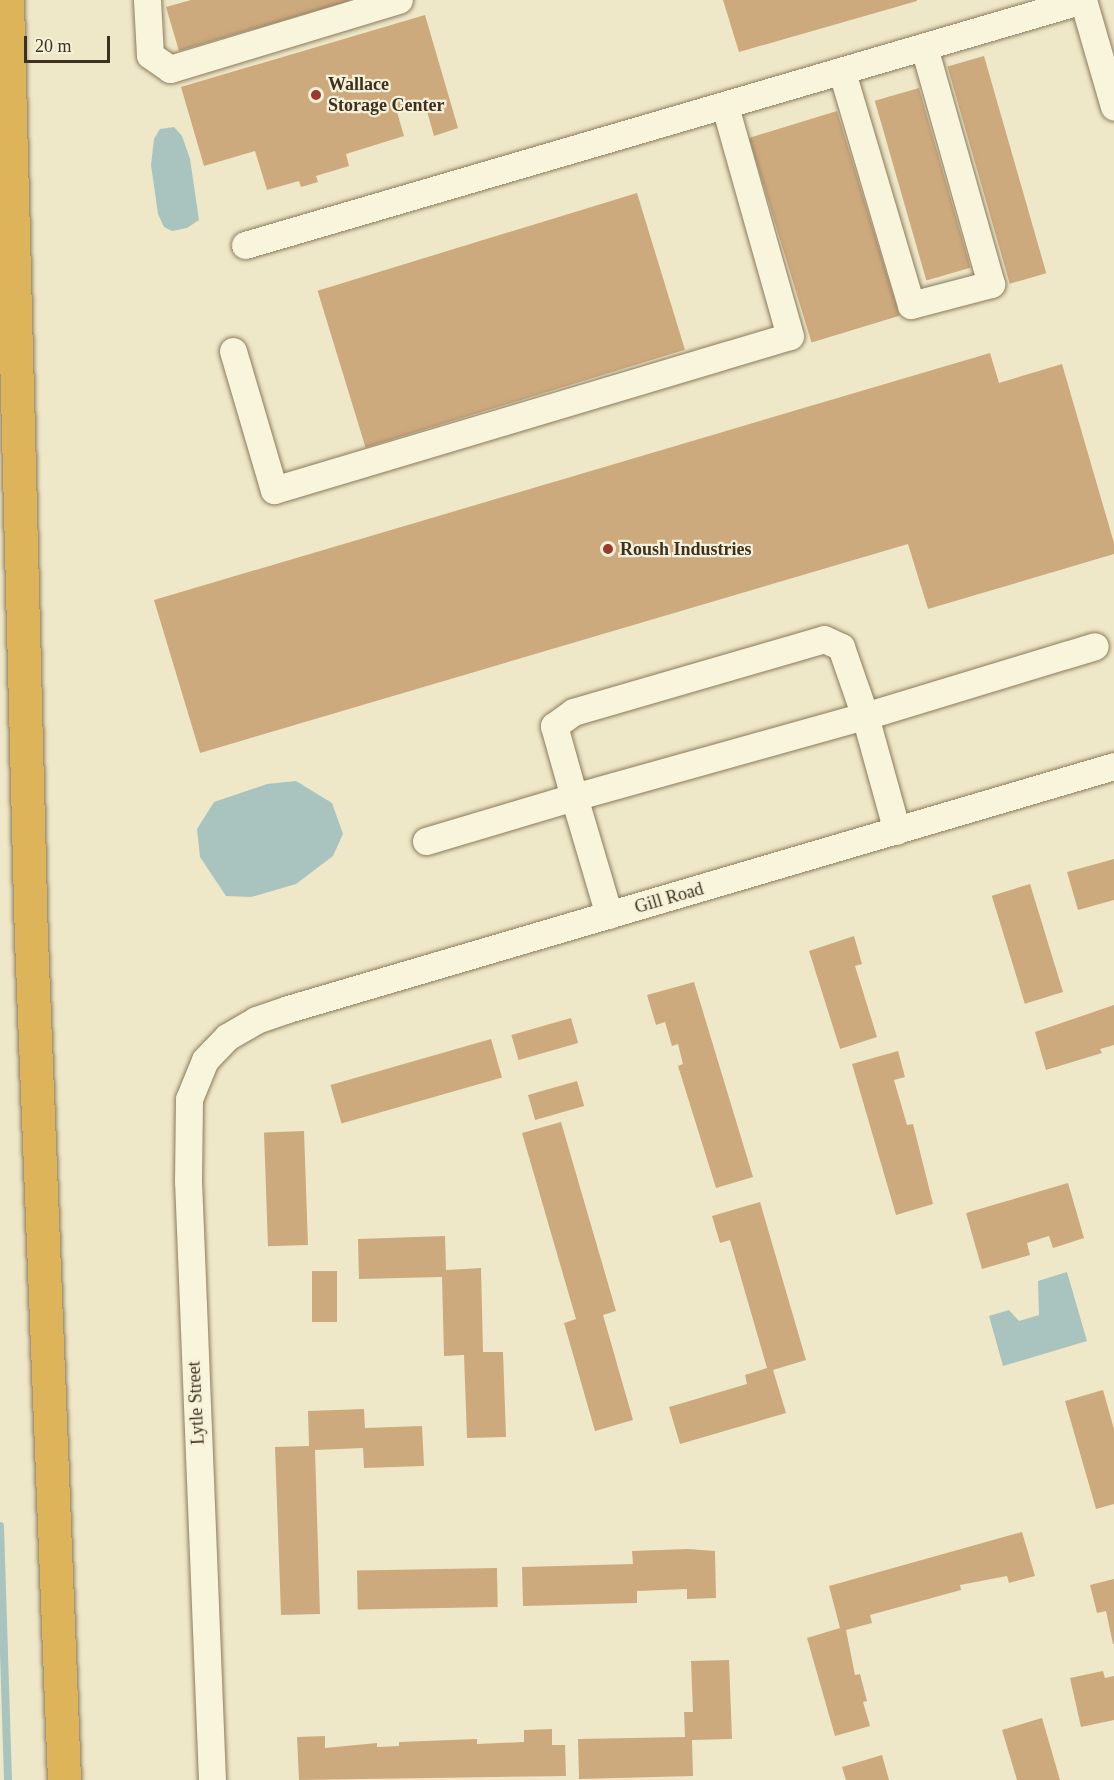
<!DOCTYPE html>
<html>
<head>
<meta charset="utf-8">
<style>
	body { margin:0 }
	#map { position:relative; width:1114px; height:1780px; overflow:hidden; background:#efe8c8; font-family:Georgia,serif }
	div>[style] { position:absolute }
	.water>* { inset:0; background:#a9c3bf }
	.stream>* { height:8px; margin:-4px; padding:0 4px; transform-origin:4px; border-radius:4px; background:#a9c3bf }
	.building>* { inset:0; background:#cda97e; transform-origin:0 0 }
	.roads { filter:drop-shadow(0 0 2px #8b7b5d) drop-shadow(0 0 2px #8b7b5d) }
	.minor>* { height:27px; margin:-13.5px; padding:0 13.5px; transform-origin:13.5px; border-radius:13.5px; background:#f9f4dc }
	.highway>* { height:33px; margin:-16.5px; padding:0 16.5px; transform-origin:16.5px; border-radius:16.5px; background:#ddb45a }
	.dots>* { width:16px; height:16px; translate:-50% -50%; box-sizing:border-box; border:3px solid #f6f1d8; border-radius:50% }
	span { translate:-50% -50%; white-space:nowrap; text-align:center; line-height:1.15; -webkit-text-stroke:4.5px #f6f1d8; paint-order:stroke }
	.poi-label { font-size:18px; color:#3c3120; font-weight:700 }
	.left { translate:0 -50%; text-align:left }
	.street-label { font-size:18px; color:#3c3120 }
	.scale { position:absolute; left:24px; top:36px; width:86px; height:27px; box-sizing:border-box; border:3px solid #3c3120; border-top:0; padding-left:8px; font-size:18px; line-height:21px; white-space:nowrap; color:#3c3120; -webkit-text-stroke:4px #f6f1d8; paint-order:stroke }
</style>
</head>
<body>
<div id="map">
	<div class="water">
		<div style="clip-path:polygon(174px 127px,182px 136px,190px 159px,199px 220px,187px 228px,172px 231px,164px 227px,158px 214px,151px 165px,154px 139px,160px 129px)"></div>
		<div style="clip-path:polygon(296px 781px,332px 803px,343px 834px,333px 856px,296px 884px,251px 897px,226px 896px,200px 857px,197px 829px,214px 802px,267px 784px)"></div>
		<div style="clip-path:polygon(1067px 1272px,1087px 1341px,1003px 1366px,989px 1316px,1009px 1310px,1019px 1321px,1039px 1315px,1038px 1281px)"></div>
	</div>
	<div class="stream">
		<div style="left:0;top:1526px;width:254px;rotate:88.2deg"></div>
	</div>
	<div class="building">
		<div style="clip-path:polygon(191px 0,349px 0,349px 1px,179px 51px,166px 7px)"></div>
		<div style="clip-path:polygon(723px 0,917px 0,917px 1px,739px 52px)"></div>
		<div style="clip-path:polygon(425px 15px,458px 128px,434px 136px,425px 104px,397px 112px,404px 136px,346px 154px,349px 166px,316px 176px,318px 182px,301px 187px,299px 181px,267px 190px,255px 151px,204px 166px,181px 87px)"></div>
		<div style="left:984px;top:56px;width:226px;height:38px;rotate:74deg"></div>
		<div style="left:919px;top:88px;width:187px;height:46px;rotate:74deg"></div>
		<div style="left:837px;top:111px;width:214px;height:92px;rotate:73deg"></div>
		<div style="left:637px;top:193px;width:164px;height:334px;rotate:73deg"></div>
		<div style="clip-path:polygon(990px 353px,999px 383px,1062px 364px,1114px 543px,1114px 554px,928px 609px,908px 544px,200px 753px,154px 600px)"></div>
		<div style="clip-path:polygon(1114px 859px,1114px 900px,1078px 910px,1067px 872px)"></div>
		<div style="left:1030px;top:884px;width:113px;height:40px;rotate:73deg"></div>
		<div style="clip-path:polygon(854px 936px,862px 964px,855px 966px,877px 1037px,840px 1049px,809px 951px)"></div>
		<div style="clip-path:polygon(694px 982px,753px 1177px,716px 1188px,678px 1066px,683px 1064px,678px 1044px,672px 1046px,665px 1022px,656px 1025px,647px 995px)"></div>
		<div style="clip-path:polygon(1114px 1005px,1114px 1045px,1100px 1049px,1102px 1053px,1046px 1070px,1035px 1032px)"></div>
		<div style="left:571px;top:1018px;width:26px;height:62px;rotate:74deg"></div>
		<div style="left:491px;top:1039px;width:40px;height:167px;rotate:74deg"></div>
		<div style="clip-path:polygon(898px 1051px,905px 1077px,894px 1080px,907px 1125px,913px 1124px,933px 1204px,896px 1215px,852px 1064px)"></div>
		<div style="left:577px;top:1081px;width:26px;height:51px;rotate:74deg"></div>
		<div style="clip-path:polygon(561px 1122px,616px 1311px,603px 1315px,633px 1420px,595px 1431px,564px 1323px,576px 1319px,522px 1133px)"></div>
		<div style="left:304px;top:1131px;width:114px;height:40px;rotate:88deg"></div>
		<div style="clip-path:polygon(1068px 1183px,1084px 1238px,1053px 1248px,1049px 1236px,1027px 1243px,1030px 1255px,982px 1269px,966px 1213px)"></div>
		<div style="clip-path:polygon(760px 1202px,806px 1360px,773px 1370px,786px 1413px,680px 1444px,669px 1407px,747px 1384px,745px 1375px,767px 1368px,730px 1240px,720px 1243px,712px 1216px)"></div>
		<div style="clip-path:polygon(445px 1236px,446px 1270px,481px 1268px,483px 1352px,503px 1352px,506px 1437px,467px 1438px,464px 1355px,444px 1356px,442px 1277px,359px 1279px,358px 1239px)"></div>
		<div style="left:312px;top:1271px;width:25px;height:51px"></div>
		<div style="clip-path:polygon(1103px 1390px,1114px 1429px,1114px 1504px,1096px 1509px,1065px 1401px)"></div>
		<div style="clip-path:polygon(364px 1409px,365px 1428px,422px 1426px,424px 1466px,364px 1468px,363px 1448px,315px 1450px,320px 1614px,281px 1615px,275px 1447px,309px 1446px,308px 1411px)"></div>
		<div style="clip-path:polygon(1022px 1532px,1035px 1576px,1009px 1583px,1007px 1576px,960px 1585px,961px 1590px,870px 1615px,872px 1623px,846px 1630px,855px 1675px,860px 1674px,867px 1701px,863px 1702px,870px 1726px,835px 1736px,807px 1638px,840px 1628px,829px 1586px)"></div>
		<div style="clip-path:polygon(688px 1549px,715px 1551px,716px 1598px,687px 1599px,687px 1589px,637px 1591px,637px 1603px,523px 1606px,522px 1567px,633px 1564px,632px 1551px)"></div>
		<div style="left:497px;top:1568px;width:39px;height:140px;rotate:89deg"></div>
		<div style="clip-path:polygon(1114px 1579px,1114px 1644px,1113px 1644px,1106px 1611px,1097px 1613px,1090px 1585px)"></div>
		<div style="clip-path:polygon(729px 1660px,732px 1739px,692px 1740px,693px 1776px,579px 1779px,578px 1739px,685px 1737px,684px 1712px,693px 1712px,691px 1661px)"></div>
		<div style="clip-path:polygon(1103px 1671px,1105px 1678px,1114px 1676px,1114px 1720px,1081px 1727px,1070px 1678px)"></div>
		<div style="clip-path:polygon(1042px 1718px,1060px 1780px,1017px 1780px,1002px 1730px)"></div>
		<div style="clip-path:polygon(552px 1729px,552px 1745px,565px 1745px,566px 1776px,299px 1780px,297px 1737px,325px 1736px,325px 1748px,377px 1743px,377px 1747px,399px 1746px,399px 1742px,477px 1739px,477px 1744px,524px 1742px,524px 1730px)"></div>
		<div style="clip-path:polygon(882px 1755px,889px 1780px,846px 1780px,842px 1767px)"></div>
	</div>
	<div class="roads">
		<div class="minor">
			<div style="left:147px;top:0;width:55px;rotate:86.9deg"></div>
			<div style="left:150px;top:55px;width:24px;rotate:35deg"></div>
			<div style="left:170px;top:69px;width:239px;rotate:-16.8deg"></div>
			<div style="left:1083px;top:0;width:111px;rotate:73.8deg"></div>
			<div style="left:842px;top:72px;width:243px;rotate:73.5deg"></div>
			<div style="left:911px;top:305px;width:83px;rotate:-14.7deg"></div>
			<div style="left:991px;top:284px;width:245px;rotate:-105.8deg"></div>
			<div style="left:245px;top:245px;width:873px;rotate:-16.3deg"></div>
			<div style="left:233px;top:351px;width:145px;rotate:73.6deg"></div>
			<div style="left:274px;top:490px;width:538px;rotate:-16.62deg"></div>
			<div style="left:790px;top:336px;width:239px;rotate:-105.8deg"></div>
			<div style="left:426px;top:841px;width:154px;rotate:-16.6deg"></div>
			<div style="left:574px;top:797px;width:74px;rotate:-105.7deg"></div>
			<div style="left:554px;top:726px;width:24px;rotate:-36deg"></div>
			<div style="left:573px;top:712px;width:261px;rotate:-16.2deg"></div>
			<div style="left:824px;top:639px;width:19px;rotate:25deg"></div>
			<div style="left:841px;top:647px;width:73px;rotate:70.8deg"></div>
			<div style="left:865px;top:716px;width:240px;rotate:-16.9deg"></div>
			<div style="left:609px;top:915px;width:123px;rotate:-106.5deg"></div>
			<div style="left:574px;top:797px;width:302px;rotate:-15.6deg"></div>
			<div style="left:865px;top:716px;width:119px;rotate:74.5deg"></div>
			<div style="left:212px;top:1780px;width:599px;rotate:-92.29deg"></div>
			<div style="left:188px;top:1181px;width:82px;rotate:-89.3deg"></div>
			<div style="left:189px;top:1099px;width:42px;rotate:-67.7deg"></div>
			<div style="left:205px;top:1060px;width:32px;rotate:-46deg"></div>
			<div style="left:227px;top:1037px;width:34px;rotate:-30deg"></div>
			<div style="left:256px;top:1020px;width:34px;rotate:-19deg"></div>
			<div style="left:288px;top:1009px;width:861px;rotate:-16.39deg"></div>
		</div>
		<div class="highway">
			<div style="left:7px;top:0;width:939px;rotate:88.54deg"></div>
			<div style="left:31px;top:939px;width:842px;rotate:87.75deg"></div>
		</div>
	</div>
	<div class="dots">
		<div style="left:316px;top:95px;background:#9b3a2c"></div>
		<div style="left:608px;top:549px;background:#9b3a2c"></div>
	</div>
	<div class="poi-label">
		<span class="left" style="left:328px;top:95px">Wallace<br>Storage Center</span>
		<span class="left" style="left:620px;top:549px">Roush Industries</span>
	</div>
	<div class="street-label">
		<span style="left:669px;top:898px;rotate:-16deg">Gill Road</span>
		<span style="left:196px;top:1403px;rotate:-93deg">Lytle Street</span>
	</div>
	<div class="scale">20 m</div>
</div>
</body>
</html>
